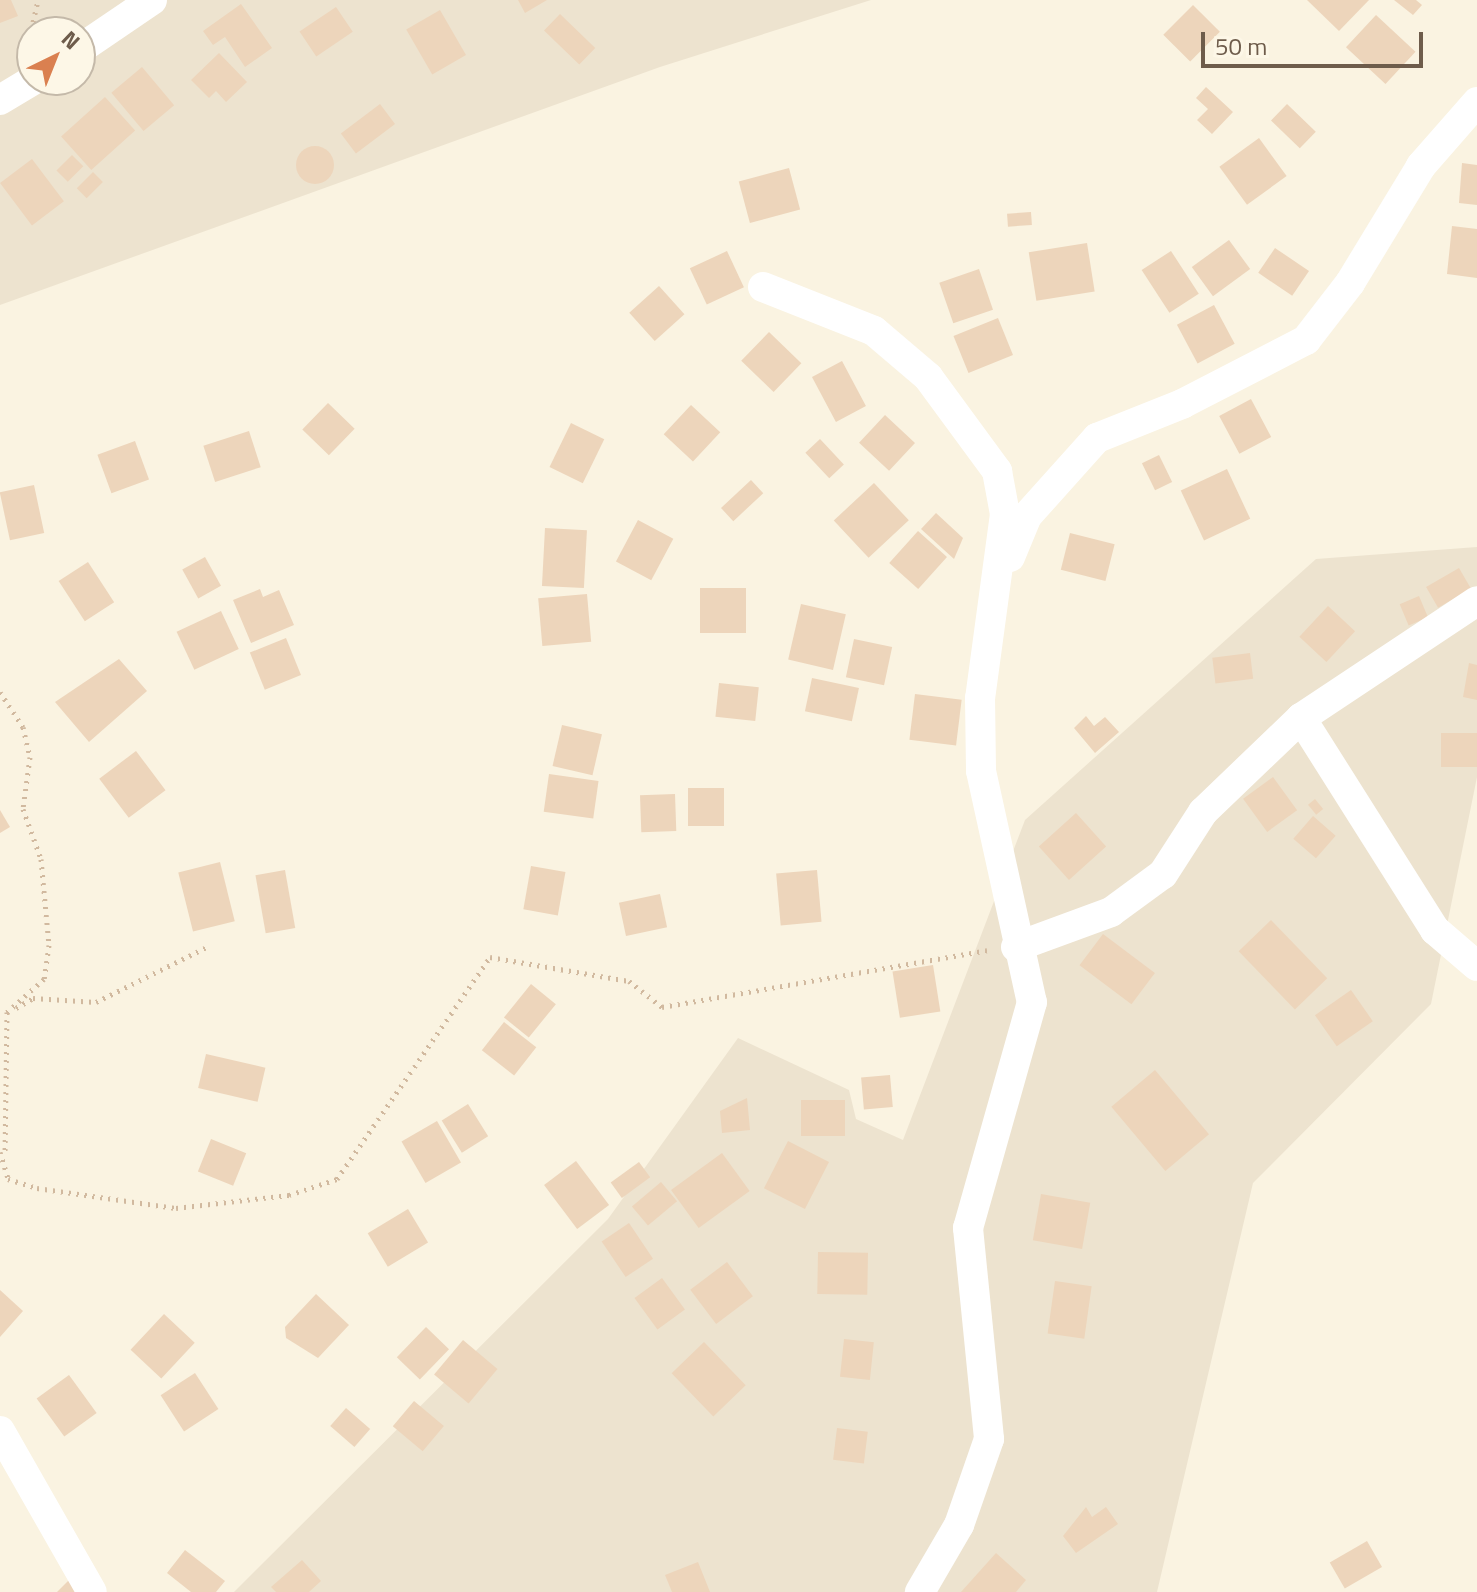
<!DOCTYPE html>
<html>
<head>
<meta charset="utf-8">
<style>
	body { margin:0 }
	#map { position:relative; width:1477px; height:1592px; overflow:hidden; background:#faf3e1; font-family:"Titillium Web",sans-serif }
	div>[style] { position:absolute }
	.residential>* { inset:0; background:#ede3cf }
	.building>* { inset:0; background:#edd5bb; transform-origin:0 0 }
	.round { border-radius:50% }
	.path>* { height:5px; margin-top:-2.5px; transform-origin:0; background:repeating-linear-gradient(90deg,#d1b99f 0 2px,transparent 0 8px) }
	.street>* { height:30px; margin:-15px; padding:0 15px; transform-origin:15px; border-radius:15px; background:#fff }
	span { translate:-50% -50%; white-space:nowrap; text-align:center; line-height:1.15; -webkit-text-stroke:6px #fdf7e7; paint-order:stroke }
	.north { position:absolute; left:16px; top:16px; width:80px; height:80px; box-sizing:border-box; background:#fdf7e7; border:2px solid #c4b9a9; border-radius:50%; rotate:43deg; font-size:22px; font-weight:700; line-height:32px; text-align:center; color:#6e5c4b }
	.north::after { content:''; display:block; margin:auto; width:28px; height:36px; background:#da8050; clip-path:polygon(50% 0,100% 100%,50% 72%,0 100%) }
	.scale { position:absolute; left:1201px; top:32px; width:222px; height:36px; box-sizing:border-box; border:4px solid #6e5c4b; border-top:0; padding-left:10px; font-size:24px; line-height:28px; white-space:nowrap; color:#6e5c4b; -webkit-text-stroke:6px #fdf7e7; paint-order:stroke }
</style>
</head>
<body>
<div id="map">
	<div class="residential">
		<div style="clip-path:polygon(evenodd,0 0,871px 0,660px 67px,0 305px,0 0,32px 32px,80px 32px,80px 80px,32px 80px,32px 32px)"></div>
		<div style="clip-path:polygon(1477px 547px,1477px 777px,1431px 1004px,1253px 1183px,1157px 1592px,234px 1592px,608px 1219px,738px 1038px,849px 1090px,856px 1119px,903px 1140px,1025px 820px,1316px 559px)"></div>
	</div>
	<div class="building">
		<div style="clip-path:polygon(0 0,11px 0,18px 16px,0 23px)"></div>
		<div style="clip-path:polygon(518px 0,547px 0,525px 13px)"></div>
		<div style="clip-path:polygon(1307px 0,1369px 0,1339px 31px)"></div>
		<div style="clip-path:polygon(1394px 0,1416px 0,1422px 5px,1413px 15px)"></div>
		<div style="clip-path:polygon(241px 4px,272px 48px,245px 67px,225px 37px,213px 45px,203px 31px)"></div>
		<div style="left:1193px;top:5px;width:38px;height:42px;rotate:45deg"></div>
		<div style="left:336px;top:7px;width:30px;height:44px;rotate:56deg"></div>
		<div style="left:440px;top:10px;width:52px;height:39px;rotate:60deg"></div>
		<div style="left:560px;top:14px;width:49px;height:23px;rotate:44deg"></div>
		<div style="left:1376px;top:15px;width:54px;height:44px;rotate:43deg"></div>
		<div style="clip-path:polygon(219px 53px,247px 82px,226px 102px,216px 91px,209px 98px,191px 80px)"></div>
		<div style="left:142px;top:67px;width:50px;height:40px;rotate:50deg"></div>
		<div style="clip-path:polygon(1206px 87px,1233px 112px,1212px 134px,1197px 120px,1208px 109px,1196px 98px)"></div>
		<div style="left:105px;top:97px;width:45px;height:59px;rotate:48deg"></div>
		<div style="left:380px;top:104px;width:25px;height:49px;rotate:53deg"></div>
		<div style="left:1287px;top:104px;width:40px;height:23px;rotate:44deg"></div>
		<div style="left:1259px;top:138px;width:47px;height:49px;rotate:54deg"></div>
		<div class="round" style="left:296px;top:146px;width:38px;height:38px"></div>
		<div style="left:72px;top:155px;width:16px;height:22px;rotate:45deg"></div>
		<div style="left:32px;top:159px;width:53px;height:40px;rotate:53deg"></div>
		<div style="clip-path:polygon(1462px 163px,1477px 165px,1477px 205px,1459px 203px)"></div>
		<div style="left:789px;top:168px;width:43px;height:52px;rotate:75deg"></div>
		<div style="left:93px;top:172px;width:14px;height:23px;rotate:45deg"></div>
		<div style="left:1031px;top:212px;width:13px;height:24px;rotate:86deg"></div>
		<div style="clip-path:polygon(1452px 226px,1477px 229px,1477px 278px,1447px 274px)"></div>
		<div style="left:1229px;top:240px;width:36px;height:46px;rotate:54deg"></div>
		<div style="left:1087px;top:243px;width:49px;height:59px;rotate:81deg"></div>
		<div style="left:1275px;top:248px;width:41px;height:30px;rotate:34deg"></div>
		<div style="left:727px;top:251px;width:40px;height:41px;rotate:65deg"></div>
		<div style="left:1171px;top:251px;width:51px;height:35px;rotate:57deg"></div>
		<div style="left:979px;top:269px;width:43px;height:42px;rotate:71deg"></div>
		<div style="left:659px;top:286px;width:38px;height:40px;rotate:48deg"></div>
		<div style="left:1214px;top:305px;width:44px;height:42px;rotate:62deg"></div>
		<div style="left:998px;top:318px;width:40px;height:48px;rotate:68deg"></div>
		<div style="left:769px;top:332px;width:45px;height:40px;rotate:44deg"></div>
		<div style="left:842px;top:361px;width:51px;height:34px;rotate:62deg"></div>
		<div style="left:1251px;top:399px;width:43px;height:36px;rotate:62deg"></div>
		<div style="left:328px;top:403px;width:37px;height:37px;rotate:44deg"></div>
		<div style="left:691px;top:405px;width:40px;height:40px;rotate:43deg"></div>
		<div style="left:885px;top:415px;width:41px;height:38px;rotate:43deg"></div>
		<div style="left:571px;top:423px;width:37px;height:49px;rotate:26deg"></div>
		<div style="left:249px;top:431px;width:38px;height:48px;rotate:72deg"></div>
		<div style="left:820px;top:439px;width:35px;height:20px;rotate:47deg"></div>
		<div style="left:135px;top:441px;width:41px;height:40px;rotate:70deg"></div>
		<div style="left:1159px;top:455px;width:30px;height:19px;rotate:64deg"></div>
		<div style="left:1227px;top:469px;width:55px;height:51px;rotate:65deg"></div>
		<div style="left:751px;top:480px;width:18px;height:41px;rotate:47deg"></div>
		<div style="left:874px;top:483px;width:51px;height:55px;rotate:47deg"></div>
		<div style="left:34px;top:485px;width:49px;height:35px;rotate:78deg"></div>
		<div style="clip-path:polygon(936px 513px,963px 538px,954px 559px,921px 529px)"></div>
		<div style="left:638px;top:520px;width:40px;height:47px;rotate:28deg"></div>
		<div style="left:545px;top:528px;width:42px;height:58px;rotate:3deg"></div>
		<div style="left:918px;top:531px;width:39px;height:43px;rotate:42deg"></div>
		<div style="left:1070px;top:533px;width:46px;height:38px;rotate:14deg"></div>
		<div style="left:205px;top:557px;width:33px;height:26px;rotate:61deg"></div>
		<div style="left:88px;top:562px;width:48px;height:35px;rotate:57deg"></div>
		<div style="left:1459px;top:568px;width:24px;height:38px;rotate:60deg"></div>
		<div style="left:700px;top:588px;width:46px;height:45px"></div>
		<div style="clip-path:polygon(260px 589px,263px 597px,279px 590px,294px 625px,251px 643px,233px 600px)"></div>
		<div style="left:587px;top:594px;width:48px;height:49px;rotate:85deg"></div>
		<div style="left:1419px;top:596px;width:23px;height:21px;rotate:67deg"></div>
		<div style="left:801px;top:604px;width:46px;height:57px;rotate:13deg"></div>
		<div style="left:1328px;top:606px;width:37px;height:42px;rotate:43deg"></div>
		<div style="left:221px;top:611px;width:42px;height:49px;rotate:65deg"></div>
		<div style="left:286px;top:638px;width:40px;height:39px;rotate:68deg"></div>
		<div style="left:854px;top:639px;width:39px;height:39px;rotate:12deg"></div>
		<div style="left:1250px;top:653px;width:26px;height:38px;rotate:83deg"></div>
		<div style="clip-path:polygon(119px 659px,147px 691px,89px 742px,55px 702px)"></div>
		<div style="clip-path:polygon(1469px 663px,1477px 665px,1477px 700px,1463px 697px)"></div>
		<div style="left:812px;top:678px;width:48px;height:34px;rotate:12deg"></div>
		<div style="left:719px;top:683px;width:40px;height:34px;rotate:6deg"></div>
		<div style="left:915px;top:694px;width:47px;height:46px;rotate:7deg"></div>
		<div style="clip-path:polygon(1086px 716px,1094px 726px,1105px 717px,1119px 732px,1095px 753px,1074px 728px)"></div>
		<div style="left:562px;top:725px;width:41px;height:42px;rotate:13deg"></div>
		<div style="left:1477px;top:733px;width:34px;height:36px;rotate:90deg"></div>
		<div style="left:136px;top:751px;width:49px;height:46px;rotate:53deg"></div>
		<div style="left:549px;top:774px;width:50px;height:38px;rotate:8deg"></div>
		<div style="left:1273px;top:777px;width:41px;height:37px;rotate:54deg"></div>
		<div style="left:688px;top:788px;width:36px;height:38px"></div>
		<div style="left:675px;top:794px;width:37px;height:35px;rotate:88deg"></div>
		<div style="left:1315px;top:799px;width:13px;height:9px;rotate:51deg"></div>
		<div style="clip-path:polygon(0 810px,10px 827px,0 833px)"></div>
		<div style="left:1076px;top:813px;width:45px;height:50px;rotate:48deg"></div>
		<div style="left:1313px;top:816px;width:30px;height:30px;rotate:41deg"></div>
		<div style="left:220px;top:862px;width:61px;height:43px;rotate:76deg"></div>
		<div style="left:531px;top:866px;width:35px;height:44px;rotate:10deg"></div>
		<div style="left:285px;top:870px;width:59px;height:30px;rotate:80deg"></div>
		<div style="left:817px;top:870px;width:52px;height:41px;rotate:85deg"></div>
		<div style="left:660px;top:894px;width:34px;height:42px;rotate:78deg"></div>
		<div style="left:1271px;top:920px;width:81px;height:45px;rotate:46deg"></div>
		<div style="left:1103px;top:934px;width:65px;height:39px;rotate:37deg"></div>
		<div style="left:933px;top:965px;width:47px;height:41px;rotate:81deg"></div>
		<div style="left:531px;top:984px;width:32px;height:43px;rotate:39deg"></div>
		<div style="left:1351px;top:990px;width:38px;height:44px;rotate:55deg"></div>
		<div style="left:504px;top:1022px;width:41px;height:36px;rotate:38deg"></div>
		<div style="left:206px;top:1054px;width:61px;height:35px;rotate:13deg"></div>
		<div style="left:1155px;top:1070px;width:84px;height:57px;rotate:50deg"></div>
		<div style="left:890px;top:1075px;width:32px;height:29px;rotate:85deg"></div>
		<div style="clip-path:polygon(747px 1098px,750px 1130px,722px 1133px,720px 1111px)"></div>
		<div style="left:801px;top:1100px;width:44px;height:36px"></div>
		<div style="left:468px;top:1104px;width:38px;height:31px;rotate:58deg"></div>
		<div style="left:437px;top:1121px;width:48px;height:41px;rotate:60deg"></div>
		<div style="left:211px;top:1139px;width:38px;height:35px;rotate:22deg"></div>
		<div style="left:788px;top:1141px;width:46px;height:53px;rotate:27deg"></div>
		<div style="left:722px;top:1153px;width:47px;height:63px;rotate:54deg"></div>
		<div style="left:576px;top:1161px;width:55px;height:40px;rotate:53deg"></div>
		<div style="left:639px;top:1162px;width:19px;height:35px;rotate:54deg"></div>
		<div style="left:661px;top:1182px;width:25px;height:38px;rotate:50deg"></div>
		<div style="left:1041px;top:1194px;width:50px;height:47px;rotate:10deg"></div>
		<div style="left:408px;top:1209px;width:39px;height:47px;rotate:59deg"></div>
		<div style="left:629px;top:1223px;width:43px;height:33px;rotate:56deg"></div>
		<div style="left:818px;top:1252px;width:50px;height:42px;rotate:1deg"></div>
		<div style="left:727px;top:1262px;width:43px;height:46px;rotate:53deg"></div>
		<div style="left:662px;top:1278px;width:39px;height:34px;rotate:54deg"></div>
		<div style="left:1055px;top:1281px;width:37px;height:53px;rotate:8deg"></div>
		<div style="clip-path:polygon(0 1290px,23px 1311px,0 1337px)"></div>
		<div style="clip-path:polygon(316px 1294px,349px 1325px,318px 1358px,286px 1338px,285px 1327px)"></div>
		<div style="left:164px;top:1314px;width:42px;height:49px;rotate:43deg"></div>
		<div style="left:426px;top:1327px;width:32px;height:42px;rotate:44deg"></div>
		<div style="left:844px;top:1339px;width:30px;height:38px;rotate:6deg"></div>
		<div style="left:463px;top:1340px;width:45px;height:45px;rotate:40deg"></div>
		<div style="left:704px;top:1342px;width:60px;height:45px;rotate:46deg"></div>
		<div style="left:195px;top:1373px;width:43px;height:41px;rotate:57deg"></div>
		<div style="left:69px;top:1375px;width:47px;height:40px;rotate:54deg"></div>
		<div style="left:414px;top:1401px;width:39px;height:33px;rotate:40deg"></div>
		<div style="left:346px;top:1408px;width:32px;height:24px;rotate:41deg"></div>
		<div style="left:837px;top:1428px;width:31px;height:32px;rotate:7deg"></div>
		<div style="clip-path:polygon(1086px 1507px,1092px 1517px,1106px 1507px,1118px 1524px,1076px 1553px,1063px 1536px)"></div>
		<div style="left:1367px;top:1541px;width:30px;height:43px;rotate:60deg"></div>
		<div style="clip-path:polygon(185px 1550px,225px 1581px,216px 1592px,191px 1592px,167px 1573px)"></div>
		<div style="clip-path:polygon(996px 1553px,1026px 1580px,1016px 1592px,961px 1592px)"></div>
		<div style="clip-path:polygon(302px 1560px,321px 1581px,309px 1592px,276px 1592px,271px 1587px)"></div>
		<div style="clip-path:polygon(698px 1562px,710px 1592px,672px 1592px,665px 1575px)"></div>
		<div style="clip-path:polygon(70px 1579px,83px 1592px,57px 1592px)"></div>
	</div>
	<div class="path">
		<div style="left:26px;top:53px;width:54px;rotate:-77.2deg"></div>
		<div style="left:0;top:692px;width:42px;rotate:56.7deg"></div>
		<div style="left:23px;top:727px;width:31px;rotate:77deg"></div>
		<div style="left:30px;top:757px;width:52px;rotate:97.7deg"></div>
		<div style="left:23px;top:809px;width:53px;rotate:70.2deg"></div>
		<div style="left:41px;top:859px;width:86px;rotate:84.7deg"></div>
		<div style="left:49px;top:945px;width:34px;rotate:98deg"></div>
		<div style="left:44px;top:979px;width:50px;rotate:138.3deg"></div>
		<div style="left:7px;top:1012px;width:143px;rotate:90.8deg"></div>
		<div style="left:16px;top:1008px;width:20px;rotate:-30deg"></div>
		<div style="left:33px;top:998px;width:63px;rotate:3.6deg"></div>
		<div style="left:96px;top:1002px;width:126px;rotate:-26.4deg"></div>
		<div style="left:0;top:1152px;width:28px;rotate:73deg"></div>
		<div style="left:8px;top:1179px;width:30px;rotate:17deg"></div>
		<div style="left:37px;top:1188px;width:140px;rotate:8.2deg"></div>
		<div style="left:176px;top:1208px;width:114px;rotate:-6.6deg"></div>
		<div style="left:289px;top:1195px;width:51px;rotate:-18.4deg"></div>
		<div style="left:337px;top:1179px;width:270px;rotate:-55.4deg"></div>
		<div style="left:490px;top:957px;width:141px;rotate:9.8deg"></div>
		<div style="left:629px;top:981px;width:42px;rotate:38.2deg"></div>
		<div style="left:662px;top:1007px;width:330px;rotate:-9.9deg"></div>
	</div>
	<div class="street">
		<div style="left:80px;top:49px;width:87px;rotate:-34.2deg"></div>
		<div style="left:0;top:100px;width:39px;rotate:-31deg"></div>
		<div style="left:763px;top:287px;width:119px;rotate:21.6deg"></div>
		<div style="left:874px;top:331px;width:71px;rotate:40.4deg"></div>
		<div style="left:928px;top:377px;width:117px;rotate:53.7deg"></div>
		<div style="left:997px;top:471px;width:44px;rotate:79.5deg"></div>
		<div style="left:1005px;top:514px;width:186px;rotate:97.7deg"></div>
		<div style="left:980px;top:698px;width:73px;rotate:89.2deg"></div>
		<div style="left:981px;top:771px;width:237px;rotate:77.6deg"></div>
		<div style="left:1032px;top:1002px;width:235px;rotate:105.8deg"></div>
		<div style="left:968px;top:1228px;width:212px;rotate:84.3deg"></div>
		<div style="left:989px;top:1439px;width:91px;rotate:109.2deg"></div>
		<div style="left:959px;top:1525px;width:78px;rotate:120.2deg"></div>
		<div style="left:1010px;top:557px;width:44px;rotate:-67.5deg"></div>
		<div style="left:1027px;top:516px;width:105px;rotate:-48.1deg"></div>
		<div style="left:1097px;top:438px;width:92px;rotate:-21.8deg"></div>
		<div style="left:1182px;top:404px;width:140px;rotate:-27.3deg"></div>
		<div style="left:1306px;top:340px;width:72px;rotate:-52.3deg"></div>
		<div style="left:1350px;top:283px;width:137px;rotate:-58.7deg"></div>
		<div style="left:1421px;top:166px;width:85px;rotate:-48.8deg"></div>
		<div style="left:1301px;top:718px;width:251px;rotate:57.7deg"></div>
		<div style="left:1435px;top:930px;width:55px;rotate:40.6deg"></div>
		<div style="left:1016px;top:947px;width:101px;rotate:-20.2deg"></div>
		<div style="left:1111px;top:912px;width:64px;rotate:-36.2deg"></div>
		<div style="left:1163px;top:874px;width:74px;rotate:-57.2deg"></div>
		<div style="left:1203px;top:812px;width:136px;rotate:-43.8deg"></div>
		<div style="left:1301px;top:718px;width:211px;rotate:-33.6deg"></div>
		<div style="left:0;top:1431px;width:185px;rotate:60.3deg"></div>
	</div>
	<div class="north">N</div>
	<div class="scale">50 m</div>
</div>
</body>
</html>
